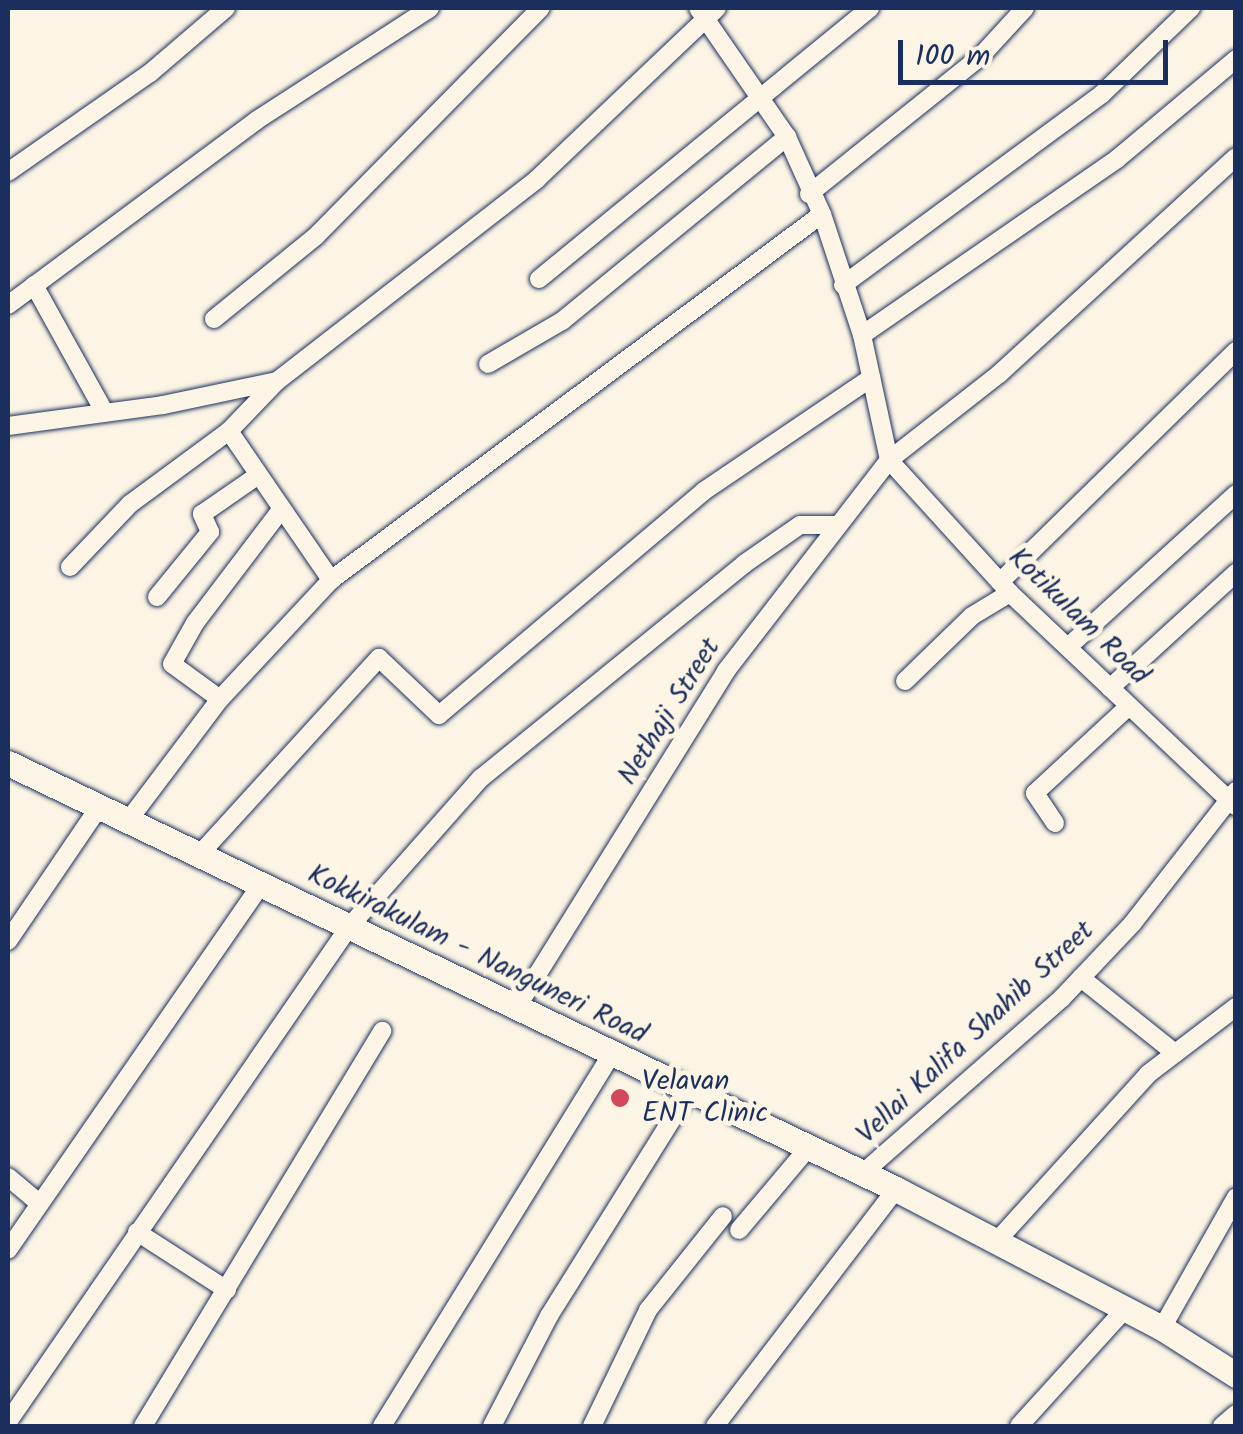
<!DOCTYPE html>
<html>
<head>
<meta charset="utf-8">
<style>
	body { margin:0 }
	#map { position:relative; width:1243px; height:1434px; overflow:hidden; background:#fcf5e5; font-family:Kalam,sans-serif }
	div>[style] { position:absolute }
	.roads { filter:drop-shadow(0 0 2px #1b2f5e) drop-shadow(0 0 2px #1b2f5e) }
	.street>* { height:18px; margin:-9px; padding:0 9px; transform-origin:9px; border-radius:9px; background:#fcf5e5 }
	.secondary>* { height:25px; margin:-12.5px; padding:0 12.5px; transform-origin:12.5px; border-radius:12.5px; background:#fcf5e5 }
	.dots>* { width:28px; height:28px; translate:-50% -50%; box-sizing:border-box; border:5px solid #fcf5e5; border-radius:50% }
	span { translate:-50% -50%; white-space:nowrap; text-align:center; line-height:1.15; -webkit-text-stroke:10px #fcf5e5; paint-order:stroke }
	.street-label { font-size:28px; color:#1b2f5e }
	.poi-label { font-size:28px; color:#1b2f5e }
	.left { translate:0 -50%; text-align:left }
	.frame { position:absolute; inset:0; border:10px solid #1b2f5e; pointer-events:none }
	.scale { position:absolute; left:898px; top:40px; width:270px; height:45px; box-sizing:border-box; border:5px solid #1b2f5e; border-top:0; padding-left:12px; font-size:30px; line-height:35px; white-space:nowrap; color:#1b2f5e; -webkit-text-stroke:8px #fcf5e5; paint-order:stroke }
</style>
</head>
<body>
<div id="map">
	<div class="roads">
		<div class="street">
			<div style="left:698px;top:8px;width:157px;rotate:55.4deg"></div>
			<div style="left:787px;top:137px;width:85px;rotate:65.6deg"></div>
			<div style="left:822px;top:214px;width:127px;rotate:71.7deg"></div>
			<div style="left:862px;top:335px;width:128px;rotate:77.8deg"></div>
			<div style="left:8px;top:172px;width:173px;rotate:-34.9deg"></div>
			<div style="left:150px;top:73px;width:100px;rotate:-40.5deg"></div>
			<div style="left:809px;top:194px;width:221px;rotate:-38.7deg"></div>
			<div style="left:981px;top:56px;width:65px;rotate:-47.5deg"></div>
			<div style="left:539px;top:279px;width:428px;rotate:-39.3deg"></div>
			<div style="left:34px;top:285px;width:146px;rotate:61deg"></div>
			<div style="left:843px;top:285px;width:322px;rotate:-36.4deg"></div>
			<div style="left:1102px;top:94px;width:124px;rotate:-44deg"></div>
			<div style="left:8px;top:305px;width:310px;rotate:-36.6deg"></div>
			<div style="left:257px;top:120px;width:206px;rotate:-32.9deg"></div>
			<div style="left:214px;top:319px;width:132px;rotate:-39.1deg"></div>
			<div style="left:316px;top:236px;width:320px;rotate:-45.4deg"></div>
			<div style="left:862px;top:335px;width:310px;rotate:-34.6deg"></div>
			<div style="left:1117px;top:159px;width:155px;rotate:-40deg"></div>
			<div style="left:488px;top:364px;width:86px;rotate:-30.2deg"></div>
			<div style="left:562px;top:321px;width:291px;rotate:-39.3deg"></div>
			<div style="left:8px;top:426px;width:156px;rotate:-7.7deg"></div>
			<div style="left:163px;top:405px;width:116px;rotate:-11.9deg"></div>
			<div style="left:229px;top:431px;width:181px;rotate:55.6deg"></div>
			<div style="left:889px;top:460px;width:180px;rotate:47.7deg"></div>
			<div style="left:1010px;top:593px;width:310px;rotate:43.4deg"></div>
			<div style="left:70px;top:567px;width:87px;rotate:-46.4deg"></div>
			<div style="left:130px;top:504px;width:123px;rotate:-36.4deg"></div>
			<div style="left:229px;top:431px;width:69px;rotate:-46.2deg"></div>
			<div style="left:277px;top:381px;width:329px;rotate:-37.8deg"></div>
			<div style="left:537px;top:179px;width:248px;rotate:-43.5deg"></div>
			<div style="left:1000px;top:582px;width:330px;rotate:-44.4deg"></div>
			<div style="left:157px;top:597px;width:84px;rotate:-50.8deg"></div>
			<div style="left:210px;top:532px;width:20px;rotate:-114deg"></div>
			<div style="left:202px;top:514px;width:67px;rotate:-34.6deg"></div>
			<div style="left:1068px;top:647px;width:227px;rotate:-42.3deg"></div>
			<div style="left:905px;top:681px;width:93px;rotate:-44.1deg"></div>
			<div style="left:972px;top:616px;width:44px;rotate:-31.2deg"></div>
			<div style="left:1110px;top:688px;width:171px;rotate:-42.4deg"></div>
			<div style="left:220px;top:699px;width:59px;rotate:-143.9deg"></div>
			<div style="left:172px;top:664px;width:47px;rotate:-60.7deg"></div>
			<div style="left:195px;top:623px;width:141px;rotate:-52.8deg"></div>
			<div style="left:128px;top:821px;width:153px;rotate:-53deg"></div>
			<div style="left:220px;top:699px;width:163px;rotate:-47deg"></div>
			<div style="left:331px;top:580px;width:612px;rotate:-36.7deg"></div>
			<div style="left:1055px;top:823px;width:36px;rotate:-124deg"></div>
			<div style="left:1035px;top:793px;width:128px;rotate:-42.8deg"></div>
			<div style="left:199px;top:855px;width:267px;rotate:-47.6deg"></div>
			<div style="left:379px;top:658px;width:83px;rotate:43.5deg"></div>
			<div style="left:439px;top:715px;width:347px;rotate:-40.2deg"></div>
			<div style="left:704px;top:491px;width:202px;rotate:-34.1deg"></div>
			<div style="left:8px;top:941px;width:162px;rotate:-55.8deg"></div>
			<div style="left:1081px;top:978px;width:120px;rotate:38.6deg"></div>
			<div style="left:517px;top:1007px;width:396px;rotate:-58.1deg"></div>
			<div style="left:726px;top:671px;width:267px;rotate:-52.3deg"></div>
			<div style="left:889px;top:460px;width:140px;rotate:-38deg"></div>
			<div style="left:999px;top:374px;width:321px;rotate:-42.5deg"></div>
			<div style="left:863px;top:1173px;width:265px;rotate:-41.3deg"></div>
			<div style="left:1062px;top:998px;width:102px;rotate:-46.6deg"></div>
			<div style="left:1132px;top:924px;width:169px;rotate:-52deg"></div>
			<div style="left:8px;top:1177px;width:40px;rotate:40deg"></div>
			<div style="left:739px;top:1230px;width:109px;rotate:-49.9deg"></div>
			<div style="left:137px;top:1232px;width:107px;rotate:32.8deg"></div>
			<div style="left:995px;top:1243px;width:228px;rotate:-47.8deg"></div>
			<div style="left:1148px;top:1074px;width:111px;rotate:-37.3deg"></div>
			<div style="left:8px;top:1250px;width:444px;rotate:-55.3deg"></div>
			<div style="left:1162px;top:1328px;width:150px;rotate:-60.5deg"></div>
			<div style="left:10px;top:1419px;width:597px;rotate:-55.43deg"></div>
			<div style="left:349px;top:927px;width:199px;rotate:-48.5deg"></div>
			<div style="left:481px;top:778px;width:339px;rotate:-39.1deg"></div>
			<div style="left:744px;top:564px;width:68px;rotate:-34.9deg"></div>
			<div style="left:800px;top:525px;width:35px"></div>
			<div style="left:143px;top:1426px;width:462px;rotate:-58.8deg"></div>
			<div style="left:382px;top:1426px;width:438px;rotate:-58.3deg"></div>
			<div style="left:492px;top:1426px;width:124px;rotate:-62.6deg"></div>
			<div style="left:549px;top:1316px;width:266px;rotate:-58deg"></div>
			<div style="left:592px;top:1426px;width:129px;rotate:-64.2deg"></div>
			<div style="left:648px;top:1310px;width:120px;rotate:-51.4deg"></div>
			<div style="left:715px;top:1426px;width:298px;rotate:-52.6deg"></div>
			<div style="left:1019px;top:1426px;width:156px;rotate:-47.8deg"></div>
			<div style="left:1222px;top:1426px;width:18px;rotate:-41deg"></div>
		</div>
		<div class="secondary">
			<div style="left:8px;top:763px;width:985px;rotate:25.63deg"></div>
			<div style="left:896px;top:1189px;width:300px;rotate:27.6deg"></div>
			<div style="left:1162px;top:1328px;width:88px;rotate:32.4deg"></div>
		</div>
	</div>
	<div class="dots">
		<div style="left:620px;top:1098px;background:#d1495b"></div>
	</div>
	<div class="street-label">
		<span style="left:1078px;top:617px;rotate:44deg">Kotikulam Road</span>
		<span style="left:670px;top:712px;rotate:-58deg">Nethaji Street</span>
		<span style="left:477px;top:955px;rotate:26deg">Kokkirakulam - Nanguneri Road</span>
		<span style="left:976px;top:1033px;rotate:-43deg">Vellai Kalifa Shahib Street</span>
	</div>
	<div class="poi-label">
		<span class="left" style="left:642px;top:1098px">Velavan<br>ENT Clinic</span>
	</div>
	<div class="frame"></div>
	<div class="scale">100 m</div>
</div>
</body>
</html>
